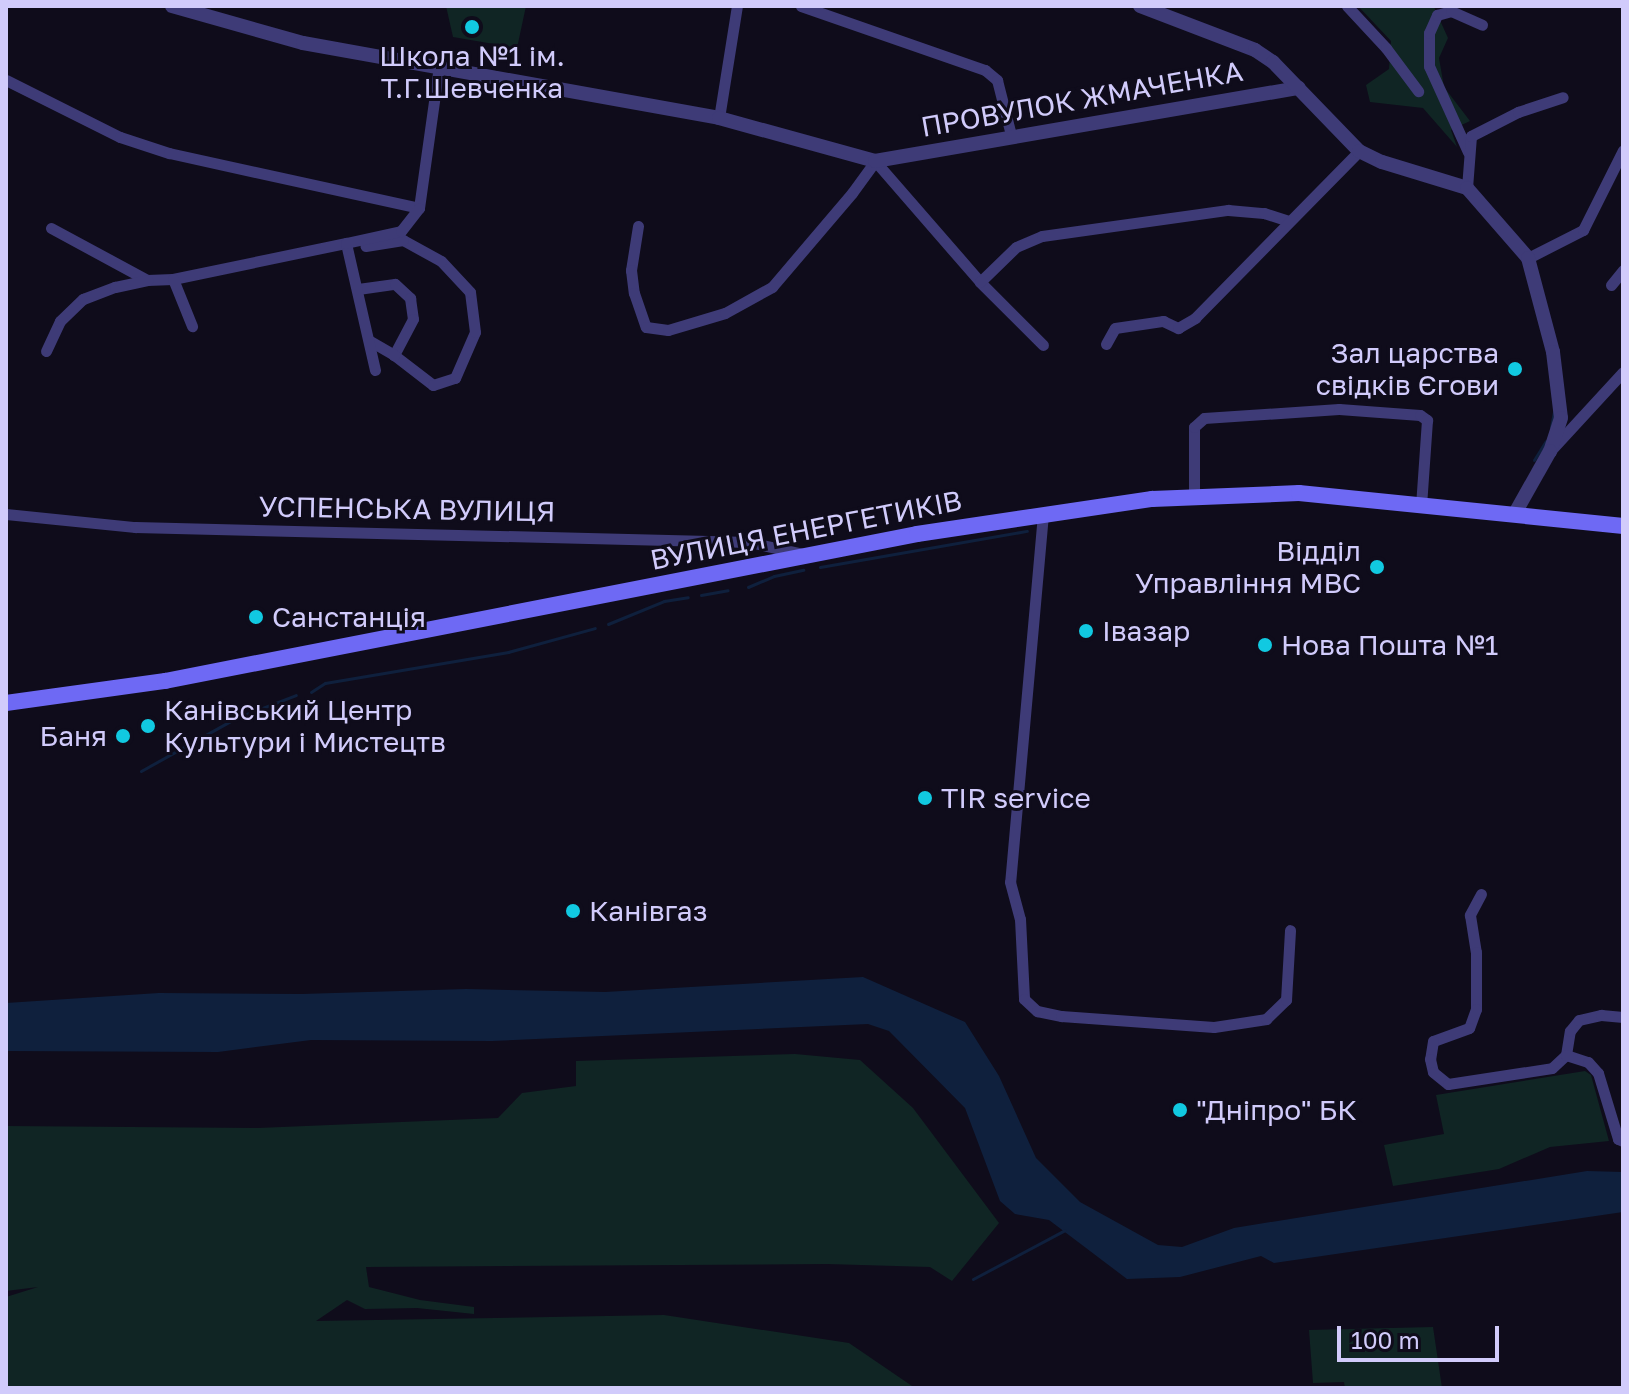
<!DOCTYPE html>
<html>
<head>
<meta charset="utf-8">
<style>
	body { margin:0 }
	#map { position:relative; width:1629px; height:1394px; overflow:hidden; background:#0f0c1b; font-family:"Golos Text",sans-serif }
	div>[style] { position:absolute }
	.green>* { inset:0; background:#102524 }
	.water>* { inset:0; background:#0f203d }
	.stream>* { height:3px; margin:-1.5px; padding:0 1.5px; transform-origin:1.5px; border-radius:1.5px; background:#0f203d }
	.minor>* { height:11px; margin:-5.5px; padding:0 5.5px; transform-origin:5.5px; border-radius:5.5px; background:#3e3b77 }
	.tertiary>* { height:14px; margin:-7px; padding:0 7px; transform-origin:7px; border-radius:7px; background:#3e3b77 }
	.secondary>* { height:16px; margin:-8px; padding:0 8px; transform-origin:8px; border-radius:8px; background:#6e69f4 }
	.dots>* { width:22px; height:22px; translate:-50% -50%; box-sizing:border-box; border:4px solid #0f0c1b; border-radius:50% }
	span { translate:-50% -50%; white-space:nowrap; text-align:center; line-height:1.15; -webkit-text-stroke:6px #0f0c1b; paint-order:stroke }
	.poi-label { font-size:28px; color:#d1cbfb }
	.right { translate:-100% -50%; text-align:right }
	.left { translate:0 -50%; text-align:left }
	.street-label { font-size:28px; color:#d1cbfb }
	.frame { position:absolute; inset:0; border:8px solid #d1cbfb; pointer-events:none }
	.scale { position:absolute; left:1337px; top:1326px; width:162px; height:36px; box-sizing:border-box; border:4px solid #d1cbfb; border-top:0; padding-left:10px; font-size:24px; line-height:28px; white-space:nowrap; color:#d1cbfb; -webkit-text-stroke:6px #0f0c1b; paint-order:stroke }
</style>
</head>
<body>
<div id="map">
	<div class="green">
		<div style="clip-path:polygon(446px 6px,526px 6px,517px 48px,453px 37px)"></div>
		<div style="clip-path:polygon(1358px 6px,1434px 7px,1448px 38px,1439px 58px,1444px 87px,1470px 121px,1451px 130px,1457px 147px,1423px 108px,1370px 102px,1366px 85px,1389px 69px,1391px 41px)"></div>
		<div style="clip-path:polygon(795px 1054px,860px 1060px,913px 1108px,999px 1223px,952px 1281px,930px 1267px,827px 1264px,366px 1267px,369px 1287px,420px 1300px,474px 1307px,474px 1314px,417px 1308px,365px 1309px,347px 1300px,316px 1321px,664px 1315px,849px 1343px,915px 1388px,6px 1388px,6px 1297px,38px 1287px,6px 1291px,6px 1126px,258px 1128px,498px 1118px,522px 1093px,576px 1086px,576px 1061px)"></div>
		<div style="clip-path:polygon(1585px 1071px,1591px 1075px,1609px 1141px,1550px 1147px,1499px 1169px,1393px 1186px,1384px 1145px,1444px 1134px,1436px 1095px)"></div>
		<div style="clip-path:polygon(1433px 1327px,1442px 1388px,1345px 1388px,1344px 1382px,1313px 1383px,1309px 1330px)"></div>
	</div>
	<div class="water">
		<div style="clip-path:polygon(863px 977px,965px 1022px,999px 1076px,1036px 1158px,1080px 1202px,1158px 1245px,1182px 1247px,1234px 1228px,1587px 1171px,1623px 1172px,1623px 1212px,1274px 1263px,1261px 1256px,1180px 1277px,1127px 1279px,1049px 1220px,1015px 1214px,1000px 1201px,965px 1108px,889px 1031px,868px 1024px,492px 1041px,311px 1040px,218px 1052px,6px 1051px,6px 1003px,159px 993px,302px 994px,466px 989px,605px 992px)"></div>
	</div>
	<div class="stream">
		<div style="left:1551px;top:427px;width:16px;rotate:-79deg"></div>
		<div style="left:1534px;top:460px;width:22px;rotate:-58deg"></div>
		<div style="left:820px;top:567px;width:210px;rotate:-9.9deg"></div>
		<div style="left:748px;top:587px;width:28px;rotate:-23deg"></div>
		<div style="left:774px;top:576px;width:30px;rotate:-12deg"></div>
		<div style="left:701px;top:595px;width:27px;rotate:-10deg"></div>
		<div style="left:608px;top:624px;width:61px;rotate:-22.3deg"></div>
		<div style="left:664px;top:601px;width:24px;rotate:-9deg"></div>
		<div style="left:311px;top:692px;width:17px;rotate:-33deg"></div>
		<div style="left:325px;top:683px;width:186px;rotate:-9.6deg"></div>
		<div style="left:508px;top:652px;width:90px;rotate:-15.4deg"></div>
		<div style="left:141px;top:771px;width:109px;rotate:-29.2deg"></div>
		<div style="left:236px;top:718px;width:64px;rotate:-21deg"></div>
		<div style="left:973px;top:1279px;width:104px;rotate:-28deg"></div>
	</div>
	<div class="minor">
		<div style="left:801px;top:6px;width:195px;rotate:19.2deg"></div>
		<div style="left:985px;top:70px;width:16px;rotate:40deg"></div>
		<div style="left:997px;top:80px;width:57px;rotate:75.7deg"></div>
		<div style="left:1347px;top:6px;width:57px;rotate:47.1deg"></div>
		<div style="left:1386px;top:48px;width:54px;rotate:53.3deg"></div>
		<div style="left:6px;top:80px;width:127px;rotate:26.6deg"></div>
		<div style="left:120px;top:137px;width:52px;rotate:18.1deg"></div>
		<div style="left:169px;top:153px;width:256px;rotate:12.4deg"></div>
		<div style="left:719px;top:118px;width:113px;rotate:-80.9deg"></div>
		<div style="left:1468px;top:152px;width:94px;rotate:-114.4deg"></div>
		<div style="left:1429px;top:66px;width:33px;rotate:-90deg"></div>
		<div style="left:1429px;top:33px;width:20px;rotate:-66deg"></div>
		<div style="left:1437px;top:15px;width:15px;rotate:-16deg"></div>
		<div style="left:1451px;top:11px;width:34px;rotate:24deg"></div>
		<div style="left:1467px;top:188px;width:52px;rotate:-85.6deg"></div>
		<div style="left:1471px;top:136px;width:53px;rotate:-27.1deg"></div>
		<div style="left:1518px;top:112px;width:47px;rotate:-18.4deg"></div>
		<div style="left:419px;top:208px;width:144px;rotate:-82deg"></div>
		<div style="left:638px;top:226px;width:45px;rotate:99deg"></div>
		<div style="left:631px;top:270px;width:23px;rotate:83deg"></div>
		<div style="left:634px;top:293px;width:36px;rotate:71deg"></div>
		<div style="left:646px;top:327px;width:22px;rotate:8deg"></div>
		<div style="left:668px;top:330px;width:59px;rotate:-16.6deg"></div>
		<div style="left:725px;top:313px;width:54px;rotate:-29deg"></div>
		<div style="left:772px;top:287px;width:123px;rotate:-49.6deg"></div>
		<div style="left:852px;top:193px;width:39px;rotate:-54deg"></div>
		<div style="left:875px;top:161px;width:160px;rotate:49deg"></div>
		<div style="left:980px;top:282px;width:89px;rotate:45deg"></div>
		<div style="left:51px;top:228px;width:109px;rotate:28.4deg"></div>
		<div style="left:147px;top:280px;width:26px;rotate:-2deg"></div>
		<div style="left:173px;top:279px;width:177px;rotate:-11.8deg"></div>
		<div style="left:1528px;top:258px;width:62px;rotate:-27deg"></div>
		<div style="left:1583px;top:230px;width:89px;rotate:-63.4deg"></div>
		<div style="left:173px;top:279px;width:51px;rotate:68deg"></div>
		<div style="left:980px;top:282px;width:50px;rotate:-44.2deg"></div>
		<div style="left:1016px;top:247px;width:28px;rotate:-23deg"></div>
		<div style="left:1042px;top:236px;width:188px;rotate:-8deg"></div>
		<div style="left:1228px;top:210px;width:36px;rotate:5deg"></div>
		<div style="left:1264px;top:213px;width:26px;rotate:18deg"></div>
		<div style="left:1611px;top:285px;width:19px;rotate:-51deg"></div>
		<div style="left:358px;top:289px;width:37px;rotate:-8deg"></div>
		<div style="left:395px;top:284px;width:21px;rotate:43deg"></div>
		<div style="left:410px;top:298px;width:21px;rotate:82deg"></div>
		<div style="left:413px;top:319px;width:41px;rotate:117.8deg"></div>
		<div style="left:394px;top:355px;width:49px;rotate:37.6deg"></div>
		<div style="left:433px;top:385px;width:23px;rotate:-18deg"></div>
		<div style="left:455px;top:378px;width:50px;rotate:-66.5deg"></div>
		<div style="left:475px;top:332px;width:40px;rotate:-97.1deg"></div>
		<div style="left:470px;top:292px;width:42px;rotate:-133.1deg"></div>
		<div style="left:441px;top:261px;width:43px;rotate:-151.1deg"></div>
		<div style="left:403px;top:240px;width:38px;rotate:171deg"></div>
		<div style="left:370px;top:341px;width:28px;rotate:30deg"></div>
		<div style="left:1106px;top:344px;width:18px;rotate:-61deg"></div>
		<div style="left:1115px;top:328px;width:49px;rotate:-8.3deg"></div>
		<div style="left:1163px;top:321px;width:17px;rotate:25deg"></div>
		<div style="left:1178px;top:328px;width:20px;rotate:-30deg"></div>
		<div style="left:1195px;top:318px;width:234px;rotate:-45.5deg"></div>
		<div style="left:46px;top:351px;width:33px;rotate:-65deg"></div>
		<div style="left:60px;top:321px;width:32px;rotate:-44deg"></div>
		<div style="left:83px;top:299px;width:34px;rotate:-21deg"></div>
		<div style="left:115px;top:287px;width:33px;rotate:-12deg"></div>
		<div style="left:375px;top:370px;width:130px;rotate:-102.9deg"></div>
		<div style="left:346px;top:243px;width:56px;rotate:-12.3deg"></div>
		<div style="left:401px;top:231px;width:29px;rotate:-52deg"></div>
		<div style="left:1553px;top:448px;width:103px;rotate:-47.4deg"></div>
		<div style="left:1194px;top:497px;width:70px;rotate:-90deg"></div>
		<div style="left:1194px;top:427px;width:13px;rotate:-42deg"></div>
		<div style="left:1204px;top:418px;width:135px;rotate:-3.8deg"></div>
		<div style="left:1339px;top:409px;width:81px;rotate:4.2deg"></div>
		<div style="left:1420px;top:415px;width:9px;rotate:36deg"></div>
		<div style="left:1427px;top:420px;width:85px;rotate:94deg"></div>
		<div style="left:6px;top:514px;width:130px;rotate:5.8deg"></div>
		<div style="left:135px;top:527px;width:614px;rotate:1.4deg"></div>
		<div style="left:749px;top:542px;width:55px;rotate:12.5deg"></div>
		<div style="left:1043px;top:514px;width:369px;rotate:95.1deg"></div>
		<div style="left:1010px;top:882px;width:38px;rotate:75deg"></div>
		<div style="left:1020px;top:919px;width:80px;rotate:87.1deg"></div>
		<div style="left:1024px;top:999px;width:18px;rotate:43deg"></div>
		<div style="left:1037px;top:1011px;width:25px;rotate:12deg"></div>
		<div style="left:1061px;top:1016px;width:153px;rotate:4.1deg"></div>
		<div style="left:1214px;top:1027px;width:53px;rotate:-8.7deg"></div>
		<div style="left:1266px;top:1019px;width:28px;rotate:-44deg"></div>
		<div style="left:1286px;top:1000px;width:70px;rotate:-86.7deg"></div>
		<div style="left:1481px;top:894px;width:24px;rotate:118deg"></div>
		<div style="left:1470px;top:915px;width:37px;rotate:81deg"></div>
		<div style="left:1476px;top:952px;width:57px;rotate:90deg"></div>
		<div style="left:1476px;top:1009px;width:20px;rotate:110deg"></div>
		<div style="left:1469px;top:1028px;width:38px;rotate:160deg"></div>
		<div style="left:1433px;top:1041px;width:18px;rotate:99deg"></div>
		<div style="left:1430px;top:1059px;width:13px;rotate:77deg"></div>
		<div style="left:1433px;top:1072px;width:19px;rotate:39deg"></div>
		<div style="left:1448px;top:1084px;width:105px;rotate:-8.7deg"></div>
		<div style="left:1552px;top:1068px;width:19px;rotate:-43deg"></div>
		<div style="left:1566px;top:1055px;width:24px;rotate:-81deg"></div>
		<div style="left:1570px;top:1031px;width:14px;rotate:-51deg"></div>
		<div style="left:1579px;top:1020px;width:23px;rotate:-13deg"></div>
		<div style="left:1601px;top:1015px;width:22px;rotate:5deg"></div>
		<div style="left:1566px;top:1055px;width:23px;rotate:18deg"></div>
		<div style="left:1588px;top:1062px;width:15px;rotate:48deg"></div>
		<div style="left:1598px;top:1073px;width:69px;rotate:73.1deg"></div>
		<div style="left:1618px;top:1139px;width:5px;rotate:22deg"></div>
	</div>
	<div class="tertiary">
		<div style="left:172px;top:6px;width:136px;rotate:15.8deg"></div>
		<div style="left:303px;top:43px;width:423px;rotate:10.2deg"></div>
		<div style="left:719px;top:118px;width:162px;rotate:15.4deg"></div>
		<div style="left:875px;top:161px;width:430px;rotate:-9.8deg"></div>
		<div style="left:1140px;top:6px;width:123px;rotate:20.9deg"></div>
		<div style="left:1255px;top:50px;width:22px;rotate:34deg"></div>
		<div style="left:1273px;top:62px;width:124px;rotate:46deg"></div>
		<div style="left:1359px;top:151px;width:25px;rotate:26deg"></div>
		<div style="left:1382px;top:162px;width:89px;rotate:17deg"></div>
		<div style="left:1467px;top:188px;width:93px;rotate:48.9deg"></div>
		<div style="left:1528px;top:258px;width:97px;rotate:75.1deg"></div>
		<div style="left:1553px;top:352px;width:66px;rotate:83.1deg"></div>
		<div style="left:1561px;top:418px;width:35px;rotate:108deg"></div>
		<div style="left:1550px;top:451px;width:71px;rotate:119.4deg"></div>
	</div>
	<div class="secondary">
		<div style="left:6px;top:703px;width:161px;rotate:-7.9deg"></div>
		<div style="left:165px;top:681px;width:766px;rotate:-11.06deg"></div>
		<div style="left:917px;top:534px;width:238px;rotate:-8.5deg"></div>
		<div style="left:1152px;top:499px;width:147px;rotate:-2.3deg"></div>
		<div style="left:1299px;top:493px;width:326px;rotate:5.8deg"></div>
	</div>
	<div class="dots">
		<div style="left:472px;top:27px;background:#11c9e1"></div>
		<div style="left:1515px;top:369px;background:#11c9e1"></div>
		<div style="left:1377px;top:567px;background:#11c9e1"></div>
		<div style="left:256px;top:617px;background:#11c9e1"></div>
		<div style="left:1086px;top:631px;background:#11c9e1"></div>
		<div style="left:1265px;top:645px;background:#11c9e1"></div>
		<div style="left:148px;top:726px;background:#11c9e1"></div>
		<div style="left:123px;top:736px;background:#11c9e1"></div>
		<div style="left:925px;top:798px;background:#11c9e1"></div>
		<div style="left:573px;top:911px;background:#11c9e1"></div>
		<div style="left:1180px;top:1110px;background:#11c9e1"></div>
	</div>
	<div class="poi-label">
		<span style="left:472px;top:72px">Школа №1 ім.<br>Т.Г.Шевченка</span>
		<span class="right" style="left:1499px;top:369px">Зал царства<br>свідків Єгови</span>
		<span class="right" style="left:1361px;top:567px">Відділ<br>Управління МВС</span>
		<span class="left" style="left:272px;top:617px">Санстанція</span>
		<span class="left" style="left:1102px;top:631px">Івазар</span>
		<span class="left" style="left:1281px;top:645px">Нова Пошта №1</span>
		<span class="left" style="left:164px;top:726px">Канівський Центр<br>Культури і Мистецтв</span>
		<span class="right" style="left:107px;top:736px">Баня</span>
		<span class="left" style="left:941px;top:798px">TIR service</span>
		<span class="left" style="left:589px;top:911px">Канівгаз</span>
		<span class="left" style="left:1196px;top:1110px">"Дніпро" БК</span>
	</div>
	<div class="street-label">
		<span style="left:1082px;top:99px;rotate:-10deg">ПРОВУЛОК ЖМАЧЕНКА</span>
		<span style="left:407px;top:509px;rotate:1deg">УСПЕНСЬКА ВУЛИЦЯ</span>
		<span style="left:806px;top:530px;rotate:-11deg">ВУЛИЦЯ ЕНЕРГЕТИКІВ</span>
	</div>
	<div class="frame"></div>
	<div class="scale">100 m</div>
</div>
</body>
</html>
